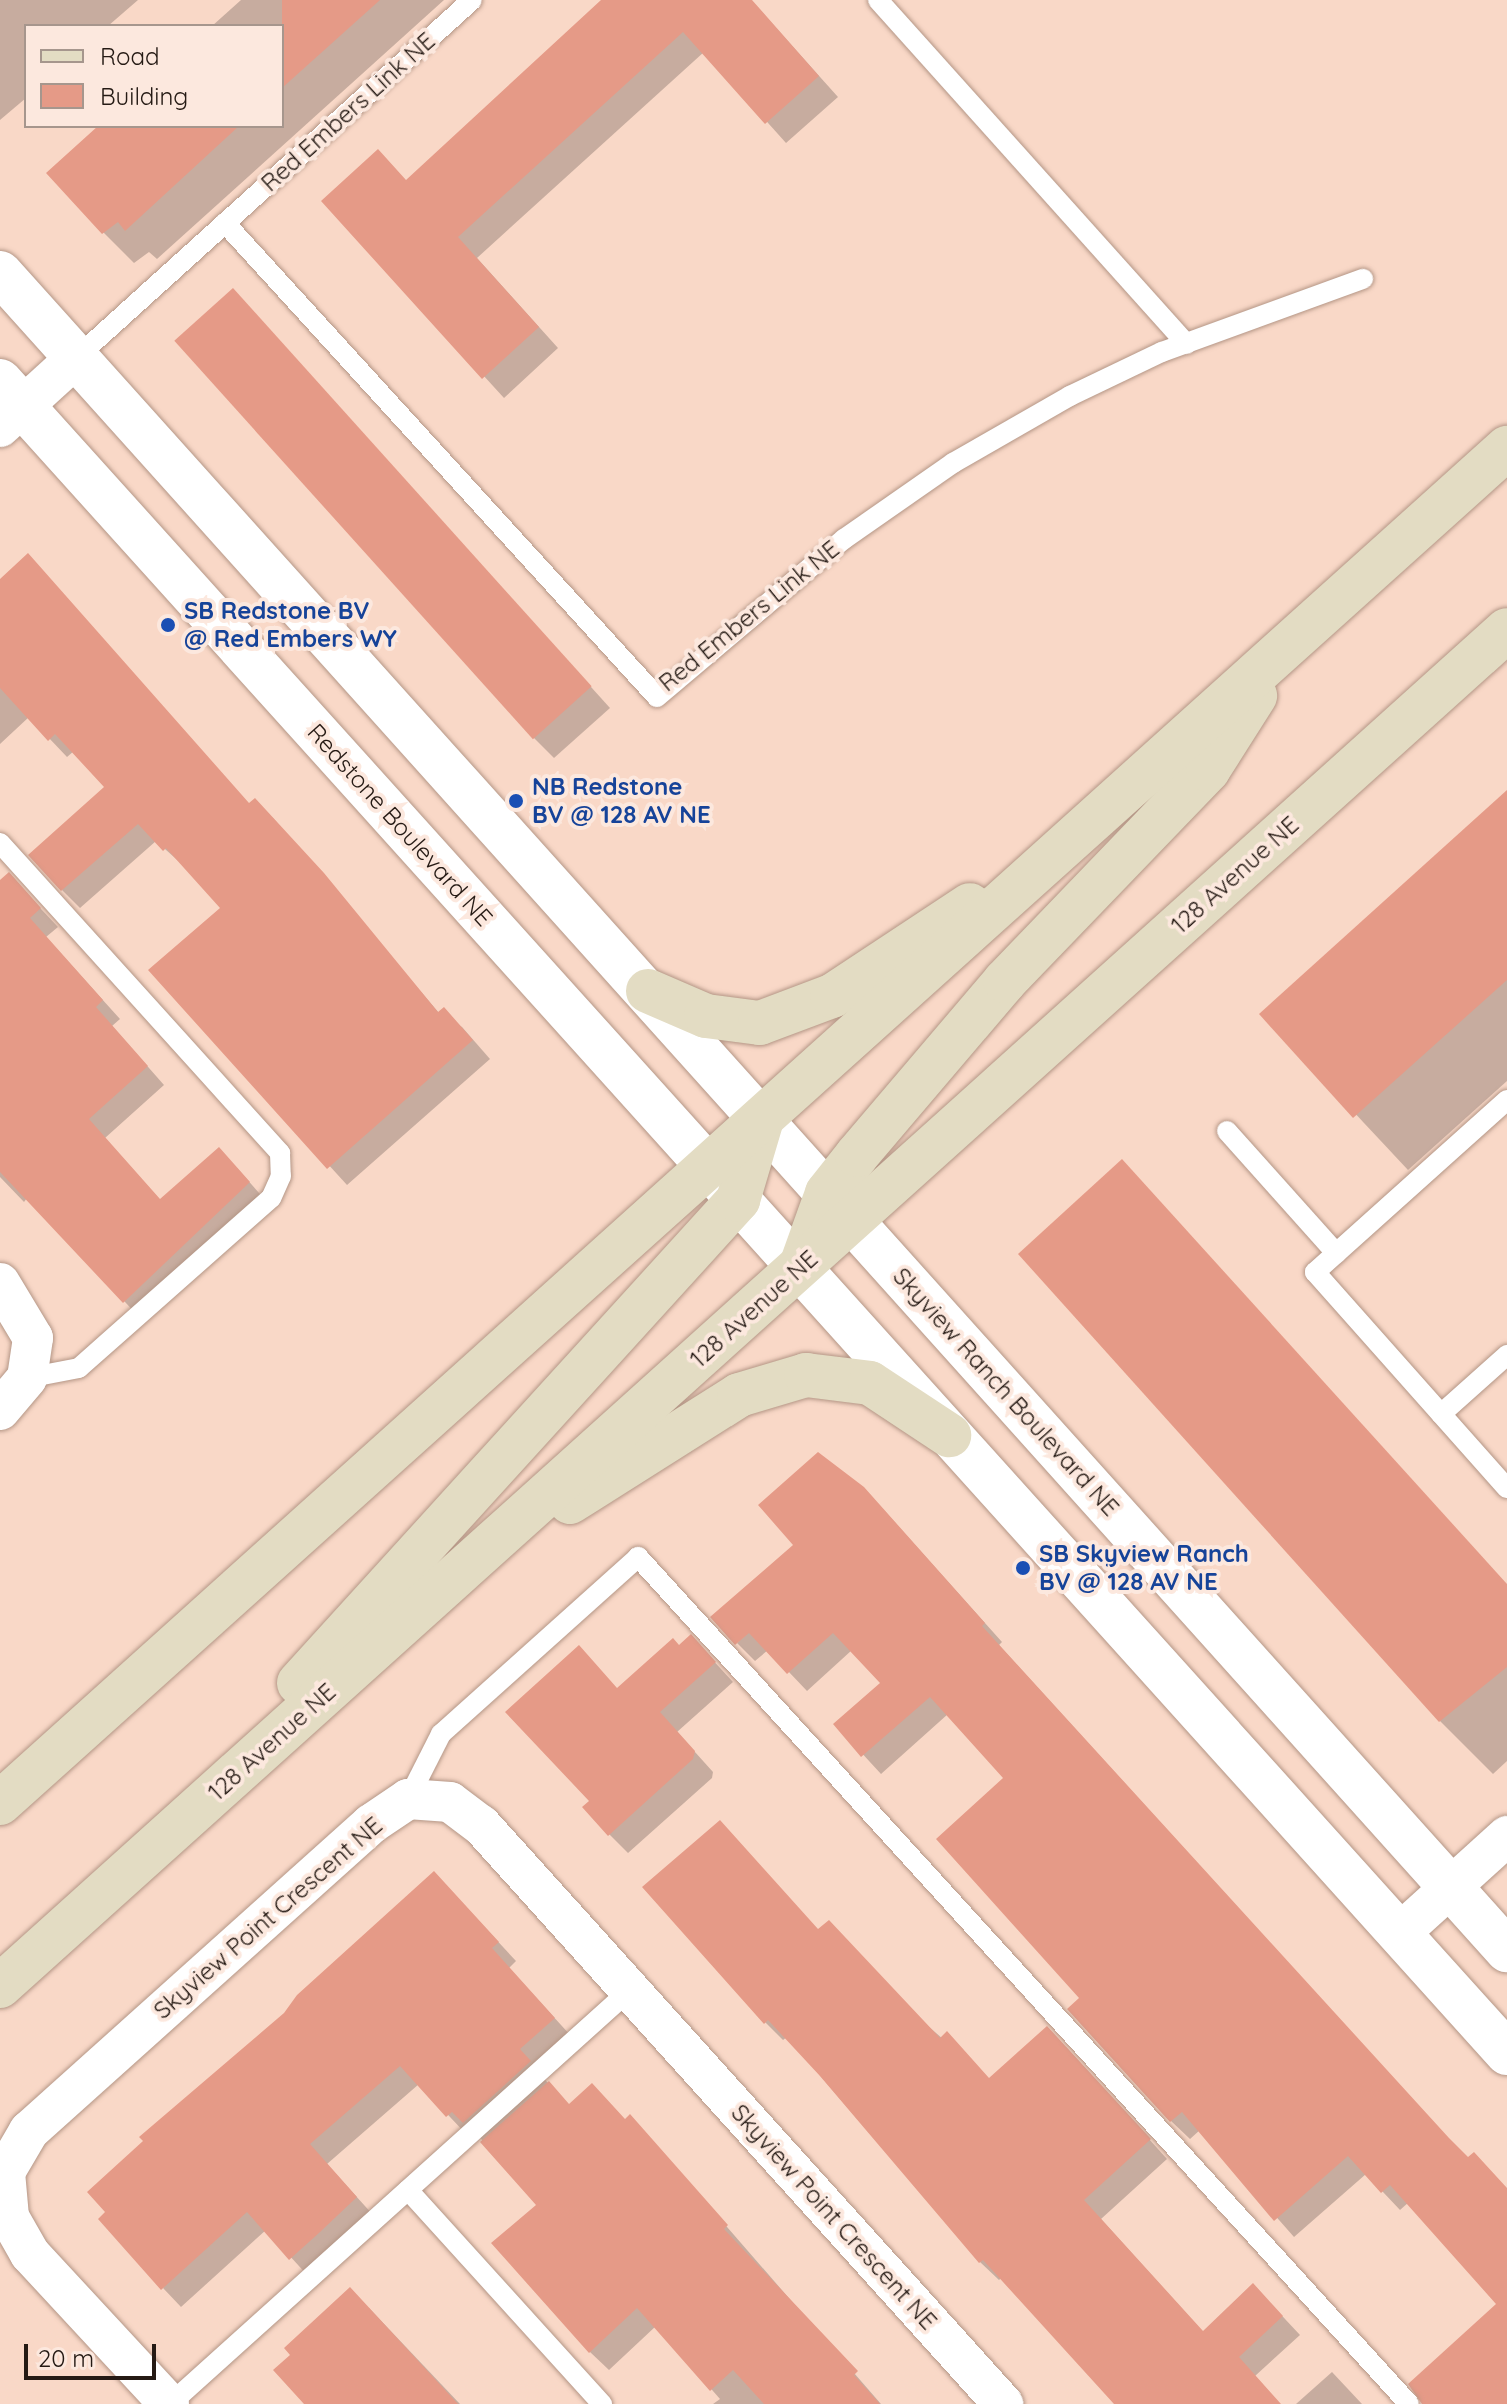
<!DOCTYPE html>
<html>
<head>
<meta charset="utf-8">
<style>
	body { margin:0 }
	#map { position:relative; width:1507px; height:2404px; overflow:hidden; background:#f9d8c7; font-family:Quicksand,sans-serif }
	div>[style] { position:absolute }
	.shadow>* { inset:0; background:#0003 }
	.building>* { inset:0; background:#e59a87; transform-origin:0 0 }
	.roads { filter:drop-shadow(0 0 2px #b49686) drop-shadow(0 0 2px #b49686) }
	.service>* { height:20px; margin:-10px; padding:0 10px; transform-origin:10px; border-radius:10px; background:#fff }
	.minor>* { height:40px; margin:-20px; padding:0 20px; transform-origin:20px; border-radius:20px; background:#fff }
	.tertiary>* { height:44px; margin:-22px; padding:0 22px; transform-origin:22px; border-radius:22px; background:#fff }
	.secondary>* { height:44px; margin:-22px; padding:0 22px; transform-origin:22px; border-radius:22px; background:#e3dcc3 }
	.dots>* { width:22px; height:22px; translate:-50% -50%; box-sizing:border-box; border:4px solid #fce8de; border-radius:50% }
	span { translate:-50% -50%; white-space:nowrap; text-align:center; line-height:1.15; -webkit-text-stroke:8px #fce8de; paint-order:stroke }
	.street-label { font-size:24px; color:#251a14 }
	.transit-label { font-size:24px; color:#164399; font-weight:700 }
	.left { translate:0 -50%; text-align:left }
	.legend { position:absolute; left:24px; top:24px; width:260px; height:104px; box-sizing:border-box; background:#fce8de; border:2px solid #a6968d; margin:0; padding:10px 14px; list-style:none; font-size:24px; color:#251a14 }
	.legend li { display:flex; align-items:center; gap:16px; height:40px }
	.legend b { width:40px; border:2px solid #a6968d }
	.scale { position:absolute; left:24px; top:2344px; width:132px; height:36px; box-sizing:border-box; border:4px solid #251a14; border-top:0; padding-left:10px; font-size:24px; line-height:28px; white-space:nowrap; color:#251a14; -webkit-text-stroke:6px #fce8de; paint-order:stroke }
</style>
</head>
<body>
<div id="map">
	<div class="shadow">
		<div style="clip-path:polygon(0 0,138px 0,108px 26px,26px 26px,26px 98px,0 120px)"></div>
		<div style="clip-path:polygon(241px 0,444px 0,157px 259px,149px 252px,134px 263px,103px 232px,101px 126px,282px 126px,282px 26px,212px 26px)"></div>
		<div style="clip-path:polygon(603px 0,751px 0,838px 97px,786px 143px,704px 52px,477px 258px,558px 348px,504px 398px,324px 201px,407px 181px)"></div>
		<div style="clip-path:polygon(233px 290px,610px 708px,554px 758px,534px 738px)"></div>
		<div style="clip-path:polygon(0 582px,250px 805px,273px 818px,439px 1013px,462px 1027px,490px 1059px,347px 1185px,151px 970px,222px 908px,184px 866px,156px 841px,80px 908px,62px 890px,106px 787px,74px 751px,67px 757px,29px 717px,0 744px)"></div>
		<div style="clip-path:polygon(1507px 793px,1507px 1081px,1408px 1170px,1262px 1014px)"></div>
		<div style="clip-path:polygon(0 882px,26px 893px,58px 927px,46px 937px,120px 1019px,112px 1026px,164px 1085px,105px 1138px,161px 1201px,237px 1168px,266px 1201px,142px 1320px,27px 1198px,24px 1202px,0 1177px)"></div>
		<div style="clip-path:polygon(1122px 1162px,1507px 1585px,1507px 1761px,1493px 1774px,1440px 1721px)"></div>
		<div style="clip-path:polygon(882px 1508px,1002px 1642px,999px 1645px,1462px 2154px,1507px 2189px,1507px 2404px,1447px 2404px,1497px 2303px,1409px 2202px,1400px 2210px,1366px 2174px,1294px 2237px,1200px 2130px,1190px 2139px,1171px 2121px,1082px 1998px,1006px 1778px,948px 1714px,881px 1774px,835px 1724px,883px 1683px,852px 1650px,807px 1691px,768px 1650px,755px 1661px,737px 1643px)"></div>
		<div style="clip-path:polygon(679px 1647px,709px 1656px,733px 1682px,677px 1732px,713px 1772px,712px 1778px,628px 1853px,609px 1834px,592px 1801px,618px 1689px)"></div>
		<div style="clip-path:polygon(452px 1892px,516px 1961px,509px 1968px,572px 2037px,537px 2069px,547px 2082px,570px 2106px,626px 2121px,648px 2136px,881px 2404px,713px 2404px,720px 2399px,656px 2326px,609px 2370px,590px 2352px,539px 2205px,484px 2142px,472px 2129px,466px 2134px,419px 2084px,327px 2164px,374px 2216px,309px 2277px,266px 2230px,181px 2307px,163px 2288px)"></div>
		<div style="clip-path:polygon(819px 1931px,990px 2080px,1066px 2047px,1167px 2159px,1101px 2219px,1204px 2333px,1271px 2304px,1300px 2335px,1255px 2376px,1280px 2404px,1115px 2404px,1002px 2277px,999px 2280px,980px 2262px,787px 2037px,783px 2040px,765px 2022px)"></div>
		<div style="clip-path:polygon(369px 2308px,460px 2404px,305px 2404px)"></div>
		<div style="clip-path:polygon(1332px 2372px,1362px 2404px,1296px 2404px)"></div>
	</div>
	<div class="building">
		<div style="clip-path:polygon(282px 0,380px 0,282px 88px)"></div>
		<div style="clip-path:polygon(601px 0,752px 0,819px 76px,765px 124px,683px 32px,458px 237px,539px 327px,482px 379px,321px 201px,378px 149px,406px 180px)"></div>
		<div style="clip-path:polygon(98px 126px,239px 126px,125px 231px,118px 222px,102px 234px,46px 173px)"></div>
		<div style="left:233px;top:288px;width:536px;height:79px;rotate:48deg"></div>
		<div style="clip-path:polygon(28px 553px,249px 803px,255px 798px,324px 873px,438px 1012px,444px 1007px,473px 1040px,327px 1169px,148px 970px,220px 908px,166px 848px,163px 851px,138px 824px,61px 891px,28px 855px,104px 787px,55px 734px,48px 741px,0 688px,0 579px)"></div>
		<div style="clip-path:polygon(1507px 790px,1507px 980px,1353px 1118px,1259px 1014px)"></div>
		<div style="clip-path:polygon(9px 872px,41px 908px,30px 918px,103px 1000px,96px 1007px,148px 1066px,89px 1119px,160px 1199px,219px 1147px,250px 1182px,123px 1303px,0 1172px,0 880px)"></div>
		<div style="clip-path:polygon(1122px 1159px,1507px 1584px,1507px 1667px,1439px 1722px,1018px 1254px)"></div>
		<div style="clip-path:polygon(818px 1452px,864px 1487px,985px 1623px,982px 1626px,1449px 2138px,1468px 2157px,1474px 2152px,1507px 2188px,1507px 2404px,1422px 2404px,1408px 2384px,1496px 2304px,1390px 2185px,1381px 2193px,1348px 2156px,1274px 2221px,1182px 2112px,1170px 2122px,1067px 2009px,1079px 1998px,936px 1839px,1003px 1778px,930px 1697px,861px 1757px,833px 1724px,880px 1683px,833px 1633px,787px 1674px,749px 1633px,735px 1645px,710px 1617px,793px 1545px,758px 1505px)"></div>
		<div style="clip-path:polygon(691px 1634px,716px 1662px,660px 1712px,695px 1751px,693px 1759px,608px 1836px,582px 1807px,589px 1801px,505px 1712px,579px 1645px,617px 1688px,673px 1638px,679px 1645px)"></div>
		<div style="clip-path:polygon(720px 1820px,818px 1929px,829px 1920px,940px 2038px,947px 2031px,989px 2078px,1047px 2026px,1151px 2139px,1084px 2200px,1203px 2331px,1253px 2283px,1283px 2316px,1239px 2357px,1281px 2404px,1114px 2404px,983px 2260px,979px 2263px,820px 2076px,768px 2020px,764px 2024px,642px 1887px)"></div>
		<div style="clip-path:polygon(434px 1871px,499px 1942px,492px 1948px,555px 2018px,520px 2049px,531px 2061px,463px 2123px,452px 2112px,446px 2117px,400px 2066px,310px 2144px,357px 2197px,320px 2232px,289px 2260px,247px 2212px,161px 2290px,98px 2219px,105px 2212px,87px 2192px,143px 2141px,139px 2137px,284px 2013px,297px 1995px)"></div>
		<div style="clip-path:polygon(549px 2081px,569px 2104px,592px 2083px,625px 2119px,630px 2114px,728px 2225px,724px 2229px,858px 2371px,854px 2375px,880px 2404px,764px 2404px,733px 2370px,710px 2391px,637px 2308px,589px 2353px,491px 2243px,536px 2205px,480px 2142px)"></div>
		<div style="clip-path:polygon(350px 2287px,458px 2404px,304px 2404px,273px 2370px,290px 2355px,284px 2348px)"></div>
	</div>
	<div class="roads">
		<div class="service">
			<div style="left:878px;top:0;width:462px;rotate:48.1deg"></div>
			<div style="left:225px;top:223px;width:641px;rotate:47.65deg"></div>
			<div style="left:657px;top:697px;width:245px;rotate:-40.2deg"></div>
			<div style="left:844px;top:539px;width:133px;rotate:-34.9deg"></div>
			<div style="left:953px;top:463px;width:135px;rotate:-29.8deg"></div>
			<div style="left:1070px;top:396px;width:102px;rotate:-25.6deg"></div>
			<div style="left:1162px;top:352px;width:214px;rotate:-20deg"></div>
			<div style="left:77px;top:357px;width:532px;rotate:-42.11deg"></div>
			<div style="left:0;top:843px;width:418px;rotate:47.9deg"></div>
			<div style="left:280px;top:1153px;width:23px;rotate:88deg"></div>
			<div style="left:281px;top:1176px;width:24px;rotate:114deg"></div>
			<div style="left:271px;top:1198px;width:256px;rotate:138.5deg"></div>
			<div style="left:79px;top:1368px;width:53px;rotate:169.1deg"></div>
			<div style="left:1507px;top:1100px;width:258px;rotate:138.1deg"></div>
			<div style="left:1315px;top:1272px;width:289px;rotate:48.4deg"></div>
			<div style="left:1227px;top:1131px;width:164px;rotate:48.2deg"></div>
			<div style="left:1441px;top:1414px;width:89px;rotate:-41.8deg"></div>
			<div style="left:408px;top:1799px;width:73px;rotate:-63.1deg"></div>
			<div style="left:441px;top:1734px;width:265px;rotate:-41.9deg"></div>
			<div style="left:638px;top:1557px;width:1145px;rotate:47.69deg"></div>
			<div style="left:408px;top:2190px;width:289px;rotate:47.8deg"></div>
			<div style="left:170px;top:2404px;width:619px;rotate:-41.99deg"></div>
		</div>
		<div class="minor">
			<div style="left:0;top:427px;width:104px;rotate:-42.3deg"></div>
			<div style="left:0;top:1283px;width:64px;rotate:59deg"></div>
			<div style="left:33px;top:1338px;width:40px;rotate:98.5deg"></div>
			<div style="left:27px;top:1378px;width:42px;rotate:130.2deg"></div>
			<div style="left:1399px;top:1934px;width:146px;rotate:-42.2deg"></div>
			<div style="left:169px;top:2404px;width:205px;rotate:-132.8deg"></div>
			<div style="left:30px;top:2254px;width:43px;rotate:-119.6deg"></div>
			<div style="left:9px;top:2217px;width:45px;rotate:-95.1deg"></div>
			<div style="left:5px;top:2172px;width:48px;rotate:-59.7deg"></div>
			<div style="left:29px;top:2131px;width:460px;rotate:-41.9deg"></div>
			<div style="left:371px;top:1824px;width:45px;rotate:-34deg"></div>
			<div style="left:408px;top:1799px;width:42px;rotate:4.1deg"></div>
			<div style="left:450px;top:1802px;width:39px;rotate:37deg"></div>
			<div style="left:481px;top:1825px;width:780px;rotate:47.96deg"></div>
		</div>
		<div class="tertiary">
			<div style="left:0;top:273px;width:2255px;rotate:48.06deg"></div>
			<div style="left:0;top:381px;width:2251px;rotate:47.97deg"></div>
		</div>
		<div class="secondary">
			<div style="left:648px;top:991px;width:63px;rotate:23.3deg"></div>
			<div style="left:706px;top:1016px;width:54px;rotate:7.4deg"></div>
			<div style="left:760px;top:1023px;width:77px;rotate:-20.6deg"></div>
			<div style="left:832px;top:996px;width:165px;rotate:-33.4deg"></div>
			<div style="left:802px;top:1263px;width:74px;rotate:-70.3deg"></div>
			<div style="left:827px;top:1193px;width:48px;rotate:-51.7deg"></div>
			<div style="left:857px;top:1155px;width:228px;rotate:-49.6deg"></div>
			<div style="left:1005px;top:981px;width:293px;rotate:-46.1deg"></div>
			<div style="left:1208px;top:770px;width:88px;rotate:-57.6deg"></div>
			<div style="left:570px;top:1502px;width:200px;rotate:-32.3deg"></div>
			<div style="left:739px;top:1395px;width:70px;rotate:-16.6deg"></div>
			<div style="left:806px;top:1375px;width:64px;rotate:7.1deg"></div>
			<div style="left:870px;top:1383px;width:95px;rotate:33.4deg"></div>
			<div style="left:299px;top:1683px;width:653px;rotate:-47.73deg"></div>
			<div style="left:738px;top:1200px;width:84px;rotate:-73.5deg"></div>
			<div style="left:0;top:1803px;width:2027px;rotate:-41.96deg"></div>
			<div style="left:0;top:1986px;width:2027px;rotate:-41.98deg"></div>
		</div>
	</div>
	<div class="dots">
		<div style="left:168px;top:625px;background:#1a4fb4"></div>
		<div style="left:516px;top:801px;background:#1a4fb4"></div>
		<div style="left:1023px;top:1568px;background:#1a4fb4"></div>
	</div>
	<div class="street-label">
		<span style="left:348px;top:112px;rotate:-42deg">Red Embers Link NE</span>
		<span style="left:749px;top:616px;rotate:-39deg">Red Embers Link NE</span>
		<span style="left:400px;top:825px;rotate:48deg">Redstone Boulevard NE</span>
		<span style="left:1235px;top:875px;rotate:-42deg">128 Avenue NE</span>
		<span style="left:754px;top:1309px;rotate:-42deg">128 Avenue NE</span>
		<span style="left:1006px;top:1392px;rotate:48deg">Skyview Ranch Boulevard NE</span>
		<span style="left:272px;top:1742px;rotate:-42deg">128 Avenue NE</span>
		<span style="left:268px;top:1918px;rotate:-41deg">Skyview Point Crescent NE</span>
		<span style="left:834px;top:2217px;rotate:48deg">Skyview Point Crescent NE</span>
	</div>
	<div class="transit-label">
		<span class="left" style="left:184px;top:625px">SB Redstone BV<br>@ Red Embers WY</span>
		<span class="left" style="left:532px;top:801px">NB Redstone<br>BV @ 128 AV NE</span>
		<span class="left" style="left:1039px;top:1568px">SB Skyview Ranch<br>BV @ 128 AV NE</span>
	</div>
	<ul class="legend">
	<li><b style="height:10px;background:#e3dcc3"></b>Road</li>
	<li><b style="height:22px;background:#e59a87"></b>Building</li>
	</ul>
	<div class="scale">20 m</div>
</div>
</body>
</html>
